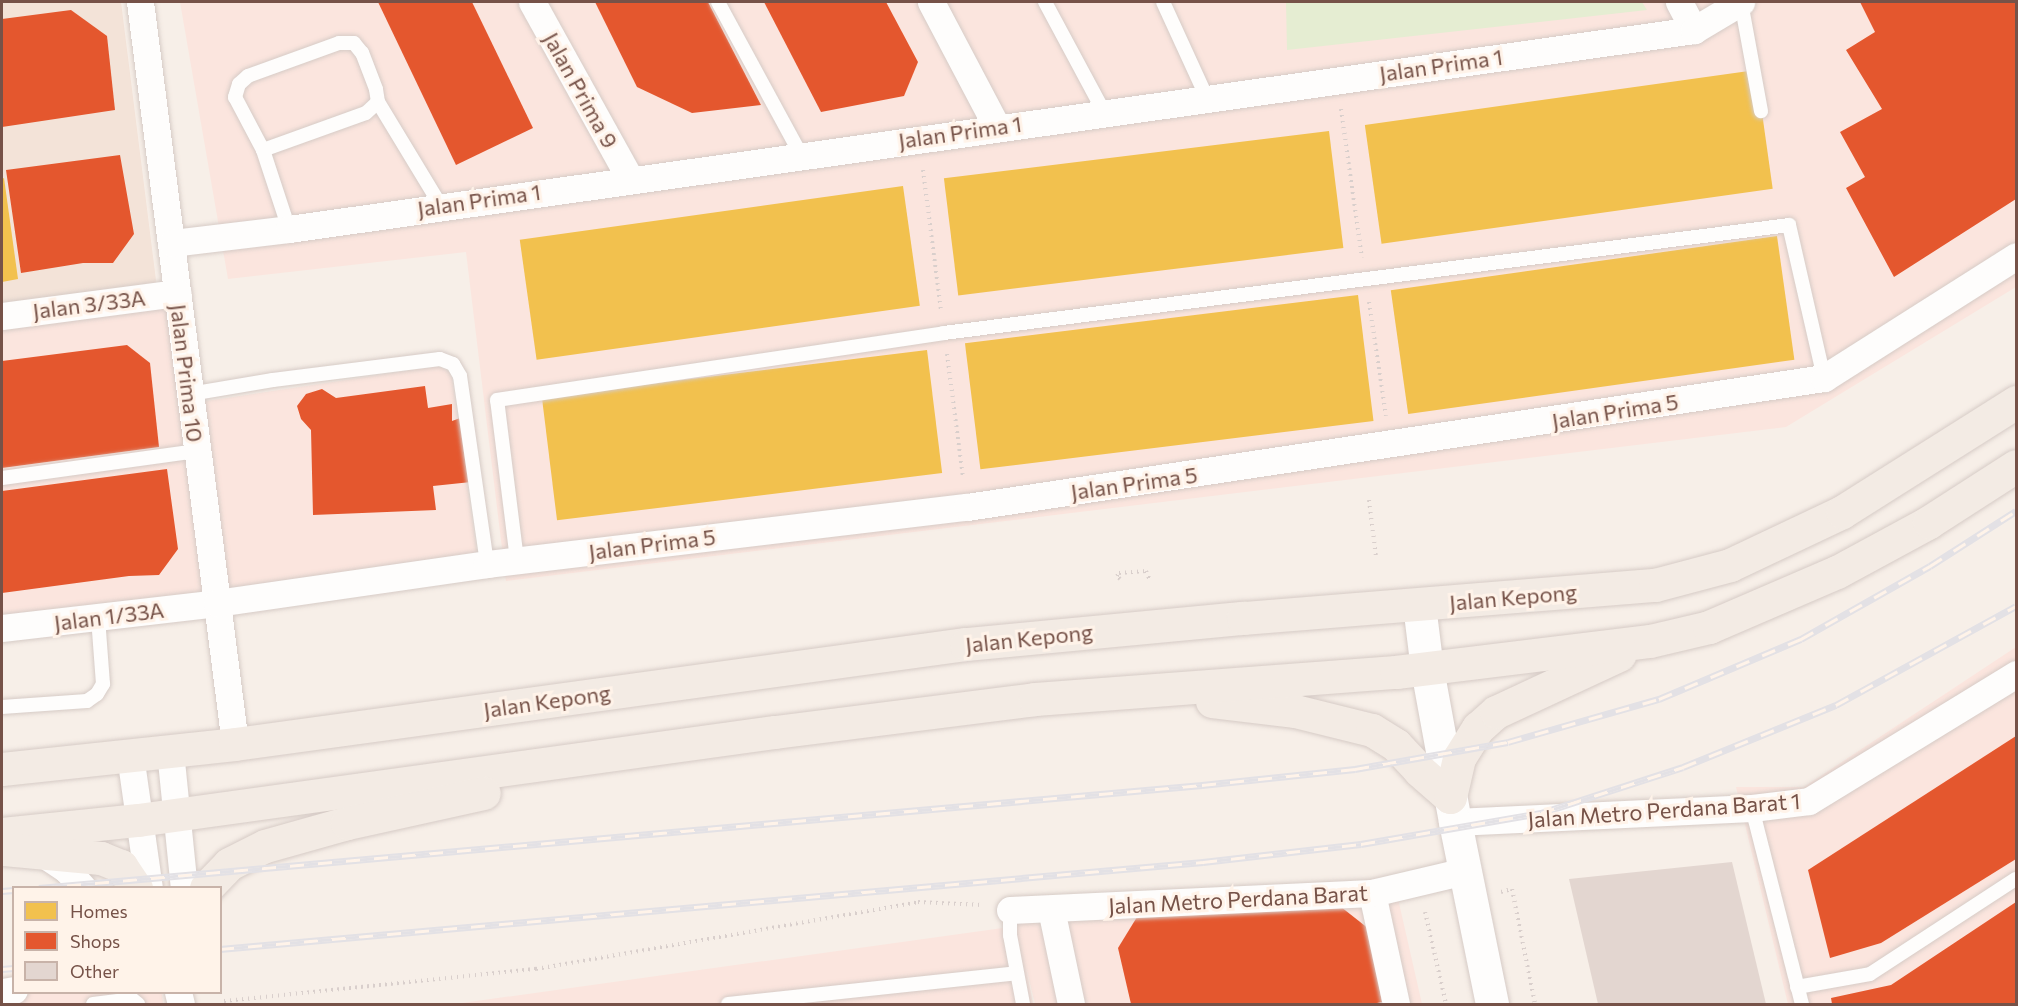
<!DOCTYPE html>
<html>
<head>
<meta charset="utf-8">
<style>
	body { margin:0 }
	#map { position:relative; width:2018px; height:1006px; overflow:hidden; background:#f7efe8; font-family:Commissioner,sans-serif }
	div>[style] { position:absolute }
	.residential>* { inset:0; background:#f3e3d8 }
	.commercial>* { inset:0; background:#fbe5de }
	.green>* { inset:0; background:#e5edd2 }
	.homes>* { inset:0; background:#f2c14e; transform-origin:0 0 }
	.shops>* { inset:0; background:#e4572e }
	.building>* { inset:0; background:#e3d6d0 }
	.path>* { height:4px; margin-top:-2px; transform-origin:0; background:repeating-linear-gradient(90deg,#d9cfcc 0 1.5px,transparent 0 6px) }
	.roads { filter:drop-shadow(0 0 2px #d6cbc6) drop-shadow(0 0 2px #d6cbc6) }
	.service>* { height:14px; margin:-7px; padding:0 7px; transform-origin:7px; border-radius:7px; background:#fefdfc }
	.minor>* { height:27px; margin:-13.5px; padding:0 13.5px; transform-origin:13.5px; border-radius:13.5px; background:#fefdfc }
	.tertiary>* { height:33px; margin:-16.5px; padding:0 16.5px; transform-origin:16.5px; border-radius:16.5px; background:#fefdfc }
	.primary>* { height:33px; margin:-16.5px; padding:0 16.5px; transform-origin:16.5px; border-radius:16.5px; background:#f3ebe4 }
	.rail>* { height:7px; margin-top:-3.5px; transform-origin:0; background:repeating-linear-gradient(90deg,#fff3e9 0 14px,#e3e1e5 0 28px); box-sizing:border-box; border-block:2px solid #e3e1e5 }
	span { translate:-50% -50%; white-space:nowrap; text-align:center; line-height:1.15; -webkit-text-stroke:6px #fff3e9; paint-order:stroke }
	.street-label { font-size:22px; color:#765248 }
	.frame { position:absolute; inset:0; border:3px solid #765248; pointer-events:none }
	.legend { position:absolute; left:12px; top:886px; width:210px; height:108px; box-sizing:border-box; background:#fff3e9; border:2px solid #c8b3a9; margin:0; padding:8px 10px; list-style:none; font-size:18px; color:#765248 }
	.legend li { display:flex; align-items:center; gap:12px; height:30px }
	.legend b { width:30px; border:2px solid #c8b3a9 }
</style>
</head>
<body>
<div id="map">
	<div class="residential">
		<div style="clip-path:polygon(2px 2px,121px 2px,192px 567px,2px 611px)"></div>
	</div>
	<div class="commercial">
		<div style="clip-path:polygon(180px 2px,2016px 2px,2016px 287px,1786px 427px,506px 581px,466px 252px,228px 279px)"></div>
		<div style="clip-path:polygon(167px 306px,180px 405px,439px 366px,449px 372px,452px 379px,477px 553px,196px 595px,2px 617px,2px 327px)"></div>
		<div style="clip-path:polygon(2016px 647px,2016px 1004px,1788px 1004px,1736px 787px,1804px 787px)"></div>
		<div style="clip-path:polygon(1394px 881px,1422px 1004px,1035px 1004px,1026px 967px,1033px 1004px,455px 1004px,1017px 926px,1016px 907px)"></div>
		<div style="clip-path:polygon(14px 992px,162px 993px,163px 1004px,2px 1004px)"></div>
	</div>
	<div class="green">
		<div style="clip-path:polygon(1286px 2px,1642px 2px,1647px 10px,1287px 50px)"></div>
	</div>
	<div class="homes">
		<div style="left:1756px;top:70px;width:120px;height:395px;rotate:82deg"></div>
		<div style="left:1329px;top:131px;width:118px;height:388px;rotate:83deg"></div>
		<div style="clip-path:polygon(4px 178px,18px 279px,2px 282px,2px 179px)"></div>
		<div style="left:903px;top:186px;width:121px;height:387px;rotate:82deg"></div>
		<div style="left:1777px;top:236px;width:125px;height:390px;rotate:82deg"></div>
		<div style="left:1358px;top:295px;width:127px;height:396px;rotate:83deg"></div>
		<div style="left:927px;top:350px;width:124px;height:388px;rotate:83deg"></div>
	</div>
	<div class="shops">
		<div style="clip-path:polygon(378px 2px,472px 2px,533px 128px,456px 165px)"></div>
		<div style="clip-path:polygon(595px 2px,708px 2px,761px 105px,692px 113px,637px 87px)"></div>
		<div style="clip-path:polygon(764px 2px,886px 2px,918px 62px,904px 96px,821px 112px)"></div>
		<div style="clip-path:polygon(1860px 2px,2016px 2px,2016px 199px,1894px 277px,1846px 188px,1865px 177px,1840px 132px,1882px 109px,1846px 50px,1875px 32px)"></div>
		<div style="clip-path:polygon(71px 10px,107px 36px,115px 110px,2px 127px,2px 19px)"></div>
		<div style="clip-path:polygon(120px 155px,134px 234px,113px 263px,83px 263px,21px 273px,6px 170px)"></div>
		<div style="clip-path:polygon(127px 345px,150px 363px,159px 447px,2px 468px,2px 361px)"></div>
		<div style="clip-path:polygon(425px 386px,428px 408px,452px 404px,452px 421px,463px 417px,471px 482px,433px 486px,436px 510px,313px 515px,311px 430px,301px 419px,297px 406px,306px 394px,322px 389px,336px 398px)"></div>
		<div style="clip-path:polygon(167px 469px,178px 549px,159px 575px,129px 576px,2px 593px,2px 491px)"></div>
		<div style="clip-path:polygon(2016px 736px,2016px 859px,1881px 943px,1830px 958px,1808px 870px)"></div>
		<div style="clip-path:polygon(2016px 902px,2016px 1004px,1832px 1004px,1831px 998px,1891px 985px)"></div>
		<div style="clip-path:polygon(1336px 903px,1369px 929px,1382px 1002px,1372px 1004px,1131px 1004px,1118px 948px,1137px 917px)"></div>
	</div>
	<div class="building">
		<div style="clip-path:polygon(1732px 862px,1766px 1004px,1598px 1004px,1569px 879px)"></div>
	</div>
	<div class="path">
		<div style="left:1341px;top:109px;width:150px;rotate:82deg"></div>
		<div style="left:923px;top:170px;width:142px;rotate:82.7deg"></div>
		<div style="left:1369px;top:302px;width:115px;rotate:81.5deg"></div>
		<div style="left:947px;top:354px;width:125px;rotate:82.6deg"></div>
		<div style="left:1369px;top:500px;width:57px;rotate:83deg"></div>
		<div style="left:1120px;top:579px;width:4px;rotate:-135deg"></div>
		<div style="left:1117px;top:576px;width:4px;rotate:-56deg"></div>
		<div style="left:1119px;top:573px;width:27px;rotate:-4deg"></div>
		<div style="left:1146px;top:571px;width:8px;rotate:67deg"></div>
		<div style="left:1501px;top:892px;width:11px;rotate:-15deg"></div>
		<div style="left:1512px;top:889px;width:117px;rotate:78.7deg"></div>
		<div style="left:1425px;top:912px;width:94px;rotate:77.1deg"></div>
		<div style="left:224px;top:1001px;width:314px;rotate:-5.9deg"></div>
		<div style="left:536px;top:969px;width:388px;rotate:-9.9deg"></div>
		<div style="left:918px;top:902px;width:64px;rotate:2.7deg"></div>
	</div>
	<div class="roads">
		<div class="service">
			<div style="left:718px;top:2px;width:174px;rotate:61.5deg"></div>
			<div style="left:1045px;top:2px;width:125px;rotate:61.8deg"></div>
			<div style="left:1163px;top:2px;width:106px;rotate:65.4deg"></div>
			<div style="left:1741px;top:2px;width:111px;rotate:79.6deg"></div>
			<div style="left:378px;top:102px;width:122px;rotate:58.8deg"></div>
			<div style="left:263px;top:150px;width:109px;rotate:-19.8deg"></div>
			<div style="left:366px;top:113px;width:16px;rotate:-43deg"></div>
			<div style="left:378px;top:102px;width:13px;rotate:-99deg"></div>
			<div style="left:376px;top:89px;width:39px;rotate:-111deg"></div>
			<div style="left:362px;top:53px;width:13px;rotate:-129deg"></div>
			<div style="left:354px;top:43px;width:15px;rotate:180deg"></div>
			<div style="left:339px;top:43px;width:97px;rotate:160.1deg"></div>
			<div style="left:248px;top:76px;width:12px;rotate:138deg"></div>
			<div style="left:239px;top:84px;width:14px;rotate:107deg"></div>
			<div style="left:235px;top:97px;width:60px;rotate:62.2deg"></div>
			<div style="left:263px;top:150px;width:83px;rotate:71.8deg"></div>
			<div style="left:190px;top:394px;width:84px;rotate:-9.6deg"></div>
			<div style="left:273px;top:380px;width:168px;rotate:-7.2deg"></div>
			<div style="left:440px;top:359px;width:14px;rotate:21deg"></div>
			<div style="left:453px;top:364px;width:14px;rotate:60deg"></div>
			<div style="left:460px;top:376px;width:190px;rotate:81.8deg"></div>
			<div style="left:2px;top:478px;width:197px;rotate:-7.9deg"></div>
			<div style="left:517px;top:560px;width:161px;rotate:-97.1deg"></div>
			<div style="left:497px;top:400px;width:452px;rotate:-8.5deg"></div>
			<div style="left:944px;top:333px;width:852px;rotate:-7.28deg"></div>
			<div style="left:1789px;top:225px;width:157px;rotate:77.1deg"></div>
			<div style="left:2px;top:707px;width:85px;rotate:-4deg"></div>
			<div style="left:87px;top:701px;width:12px;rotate:-35deg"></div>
			<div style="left:97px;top:694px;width:12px;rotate:-59deg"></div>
			<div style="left:103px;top:684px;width:67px;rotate:-94.3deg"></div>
			<div style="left:1752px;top:808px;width:202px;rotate:75.7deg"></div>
			<div style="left:1010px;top:910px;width:25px;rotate:90deg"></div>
			<div style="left:1010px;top:935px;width:70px;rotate:79.3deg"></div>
			<div style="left:1797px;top:987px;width:74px;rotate:-10.1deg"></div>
			<div style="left:1870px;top:974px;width:174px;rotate:-33.1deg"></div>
			<div style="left:93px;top:1004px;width:39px;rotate:-7deg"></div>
			<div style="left:132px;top:999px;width:8px;rotate:40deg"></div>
			<div style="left:728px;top:1004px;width:290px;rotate:-6.1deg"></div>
		</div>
		<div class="minor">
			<div style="left:140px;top:2px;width:748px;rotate:82.7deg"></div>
			<div style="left:532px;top:2px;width:202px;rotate:61deg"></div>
			<div style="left:931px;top:2px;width:141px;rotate:62.2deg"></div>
			<div style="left:1679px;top:2px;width:32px;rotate:62deg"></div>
			<div style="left:172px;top:243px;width:118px;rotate:-6.8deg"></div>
			<div style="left:289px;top:229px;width:1419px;rotate:-8.06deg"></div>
			<div style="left:1694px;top:30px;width:55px;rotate:-30.8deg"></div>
			<div style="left:2px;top:316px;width:177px;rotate:-7.5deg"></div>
			<div style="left:2px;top:628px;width:216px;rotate:-6.6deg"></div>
			<div style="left:217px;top:603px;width:273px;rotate:-8.2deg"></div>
			<div style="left:487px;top:564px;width:483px;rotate:-6.8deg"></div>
			<div style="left:967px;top:507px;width:867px;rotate:-8.56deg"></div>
			<div style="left:1824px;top:378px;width:227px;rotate:-32.4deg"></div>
			<div style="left:170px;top:751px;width:138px;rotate:84.2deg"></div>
			<div style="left:130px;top:755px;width:134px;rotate:81.9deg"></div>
			<div style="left:1455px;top:822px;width:297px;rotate:-2.7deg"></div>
			<div style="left:1752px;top:808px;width:57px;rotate:-7deg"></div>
			<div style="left:1809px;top:801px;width:243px;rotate:-31.5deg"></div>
			<div style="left:39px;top:851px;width:32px;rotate:34deg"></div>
			<div style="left:66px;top:869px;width:25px;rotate:48deg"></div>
			<div style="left:1372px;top:893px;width:114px;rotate:77.8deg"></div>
			<div style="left:1051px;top:909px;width:97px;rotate:78.1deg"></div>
			<div style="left:1010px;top:910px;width:362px;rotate:-2.7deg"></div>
			<div style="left:1372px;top:893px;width:96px;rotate:-13.3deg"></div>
			<div style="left:2px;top:992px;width:12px;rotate:-9deg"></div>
			<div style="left:178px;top:992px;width:12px;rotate:76deg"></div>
		</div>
		<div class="tertiary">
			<div style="left:1419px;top:605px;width:64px;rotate:82.9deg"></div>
			<div style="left:1427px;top:669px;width:156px;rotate:79.6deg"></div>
			<div style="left:1455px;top:822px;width:186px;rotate:78.5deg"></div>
		</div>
		<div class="primary">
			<div style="left:1212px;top:701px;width:84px;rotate:6.9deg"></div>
			<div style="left:1295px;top:711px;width:79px;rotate:13.9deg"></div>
			<div style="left:1372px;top:730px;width:28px;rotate:32deg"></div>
			<div style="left:1396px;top:745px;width:34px;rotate:47deg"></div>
			<div style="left:1419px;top:770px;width:41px;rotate:41.1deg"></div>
			<div style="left:1450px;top:797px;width:40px;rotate:-77deg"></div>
			<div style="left:1459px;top:758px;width:36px;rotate:-58deg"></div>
			<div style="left:1478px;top:728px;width:24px;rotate:-42deg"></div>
			<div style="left:1496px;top:712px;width:136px;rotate:-24.9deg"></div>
			<div style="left:2px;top:769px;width:234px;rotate:-6.1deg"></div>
			<div style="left:235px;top:744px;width:738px;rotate:-7.79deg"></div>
			<div style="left:966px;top:644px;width:278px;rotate:-5.4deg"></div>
			<div style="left:1243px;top:618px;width:413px;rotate:-4.6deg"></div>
			<div style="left:1655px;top:585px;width:78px;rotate:-14.9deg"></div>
			<div style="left:1730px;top:565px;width:124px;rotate:-25.3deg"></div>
			<div style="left:1842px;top:512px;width:206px;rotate:-32.3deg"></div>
			<div style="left:2px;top:834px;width:137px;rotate:-5.9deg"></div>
			<div style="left:138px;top:820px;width:643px;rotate:-7.87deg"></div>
			<div style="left:775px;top:732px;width:262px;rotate:-7.2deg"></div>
			<div style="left:1035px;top:699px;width:362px;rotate:-4.3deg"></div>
			<div style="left:1396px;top:672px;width:256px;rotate:-7deg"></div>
			<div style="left:1650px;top:641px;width:61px;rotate:-13.3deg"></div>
			<div style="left:1709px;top:627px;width:139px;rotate:-23.3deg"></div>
			<div style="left:1837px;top:572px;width:105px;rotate:-28.5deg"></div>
			<div style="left:1929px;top:522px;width:103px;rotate:-32.8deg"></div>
			<div style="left:4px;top:849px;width:97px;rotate:5.3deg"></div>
			<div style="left:101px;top:858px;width:22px;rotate:22deg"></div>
			<div style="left:121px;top:866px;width:27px;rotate:56deg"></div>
			<div style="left:206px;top:888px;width:33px;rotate:-46deg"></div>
			<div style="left:229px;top:864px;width:40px;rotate:-26.6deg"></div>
			<div style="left:265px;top:846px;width:85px;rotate:-15.7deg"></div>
			<div style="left:347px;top:823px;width:140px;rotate:-12.4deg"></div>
		</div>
	</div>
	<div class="rail">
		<div style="left:39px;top:888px;width:1168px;rotate:-5.06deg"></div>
		<div style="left:1202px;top:785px;width:154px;rotate:-6deg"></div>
		<div style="left:1355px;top:769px;width:155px;rotate:-10deg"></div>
		<div style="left:1508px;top:742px;width:157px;rotate:-15.9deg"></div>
		<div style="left:1659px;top:699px;width:154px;rotate:-22.9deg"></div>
		<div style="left:1801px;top:639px;width:148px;rotate:-29.5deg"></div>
		<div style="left:1930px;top:566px;width:102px;rotate:-32.6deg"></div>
		<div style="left:2px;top:891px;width:12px;rotate:-5deg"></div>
		<div style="left:220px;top:949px;width:987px;rotate:-5.06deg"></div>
		<div style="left:1203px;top:862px;width:159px;rotate:-6.5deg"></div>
		<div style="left:1361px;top:844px;width:183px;rotate:-9.8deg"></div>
		<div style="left:1541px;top:813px;width:149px;rotate:-17.9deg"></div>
		<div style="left:1683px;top:767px;width:165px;rotate:-22.1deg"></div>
		<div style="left:1836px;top:705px;width:205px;rotate:-28.8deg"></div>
		<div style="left:2px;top:969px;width:12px;rotate:-5deg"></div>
	</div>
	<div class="street-label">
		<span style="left:1441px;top:65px;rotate:-8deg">Jalan Prima 1</span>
		<span style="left:581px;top:90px;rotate:61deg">Jalan Prima 9</span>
		<span style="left:960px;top:132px;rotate:-8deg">Jalan Prima 1</span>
		<span style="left:479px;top:200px;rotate:-8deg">Jalan Prima 1</span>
		<span style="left:89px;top:304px;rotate:-7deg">Jalan 3/33A</span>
		<span style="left:187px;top:373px;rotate:83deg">Jalan Prima 10</span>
		<span style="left:1615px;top:411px;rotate:-9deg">Jalan Prima 5</span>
		<span style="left:1134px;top:483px;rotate:-8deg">Jalan Prima 5</span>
		<span style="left:652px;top:544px;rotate:-7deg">Jalan Prima 5</span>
		<span style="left:1513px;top:597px;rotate:-5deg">Jalan Kepong</span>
		<span style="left:109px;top:616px;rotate:-7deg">Jalan 1/33A</span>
		<span style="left:1029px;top:638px;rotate:-6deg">Jalan Kepong</span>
		<span style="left:547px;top:701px;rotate:-8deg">Jalan Kepong</span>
		<span style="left:1664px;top:810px;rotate:-4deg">Jalan Metro Perdana Barat 1</span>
		<span style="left:1238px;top:899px;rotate:-3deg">Jalan Metro Perdana Barat</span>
	</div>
	<div class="frame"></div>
	<ul class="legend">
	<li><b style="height:16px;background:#f2c14e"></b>Homes</li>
	<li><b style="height:16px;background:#e4572e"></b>Shops</li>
	<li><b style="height:16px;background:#e3d6d0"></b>Other</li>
	</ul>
</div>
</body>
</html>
